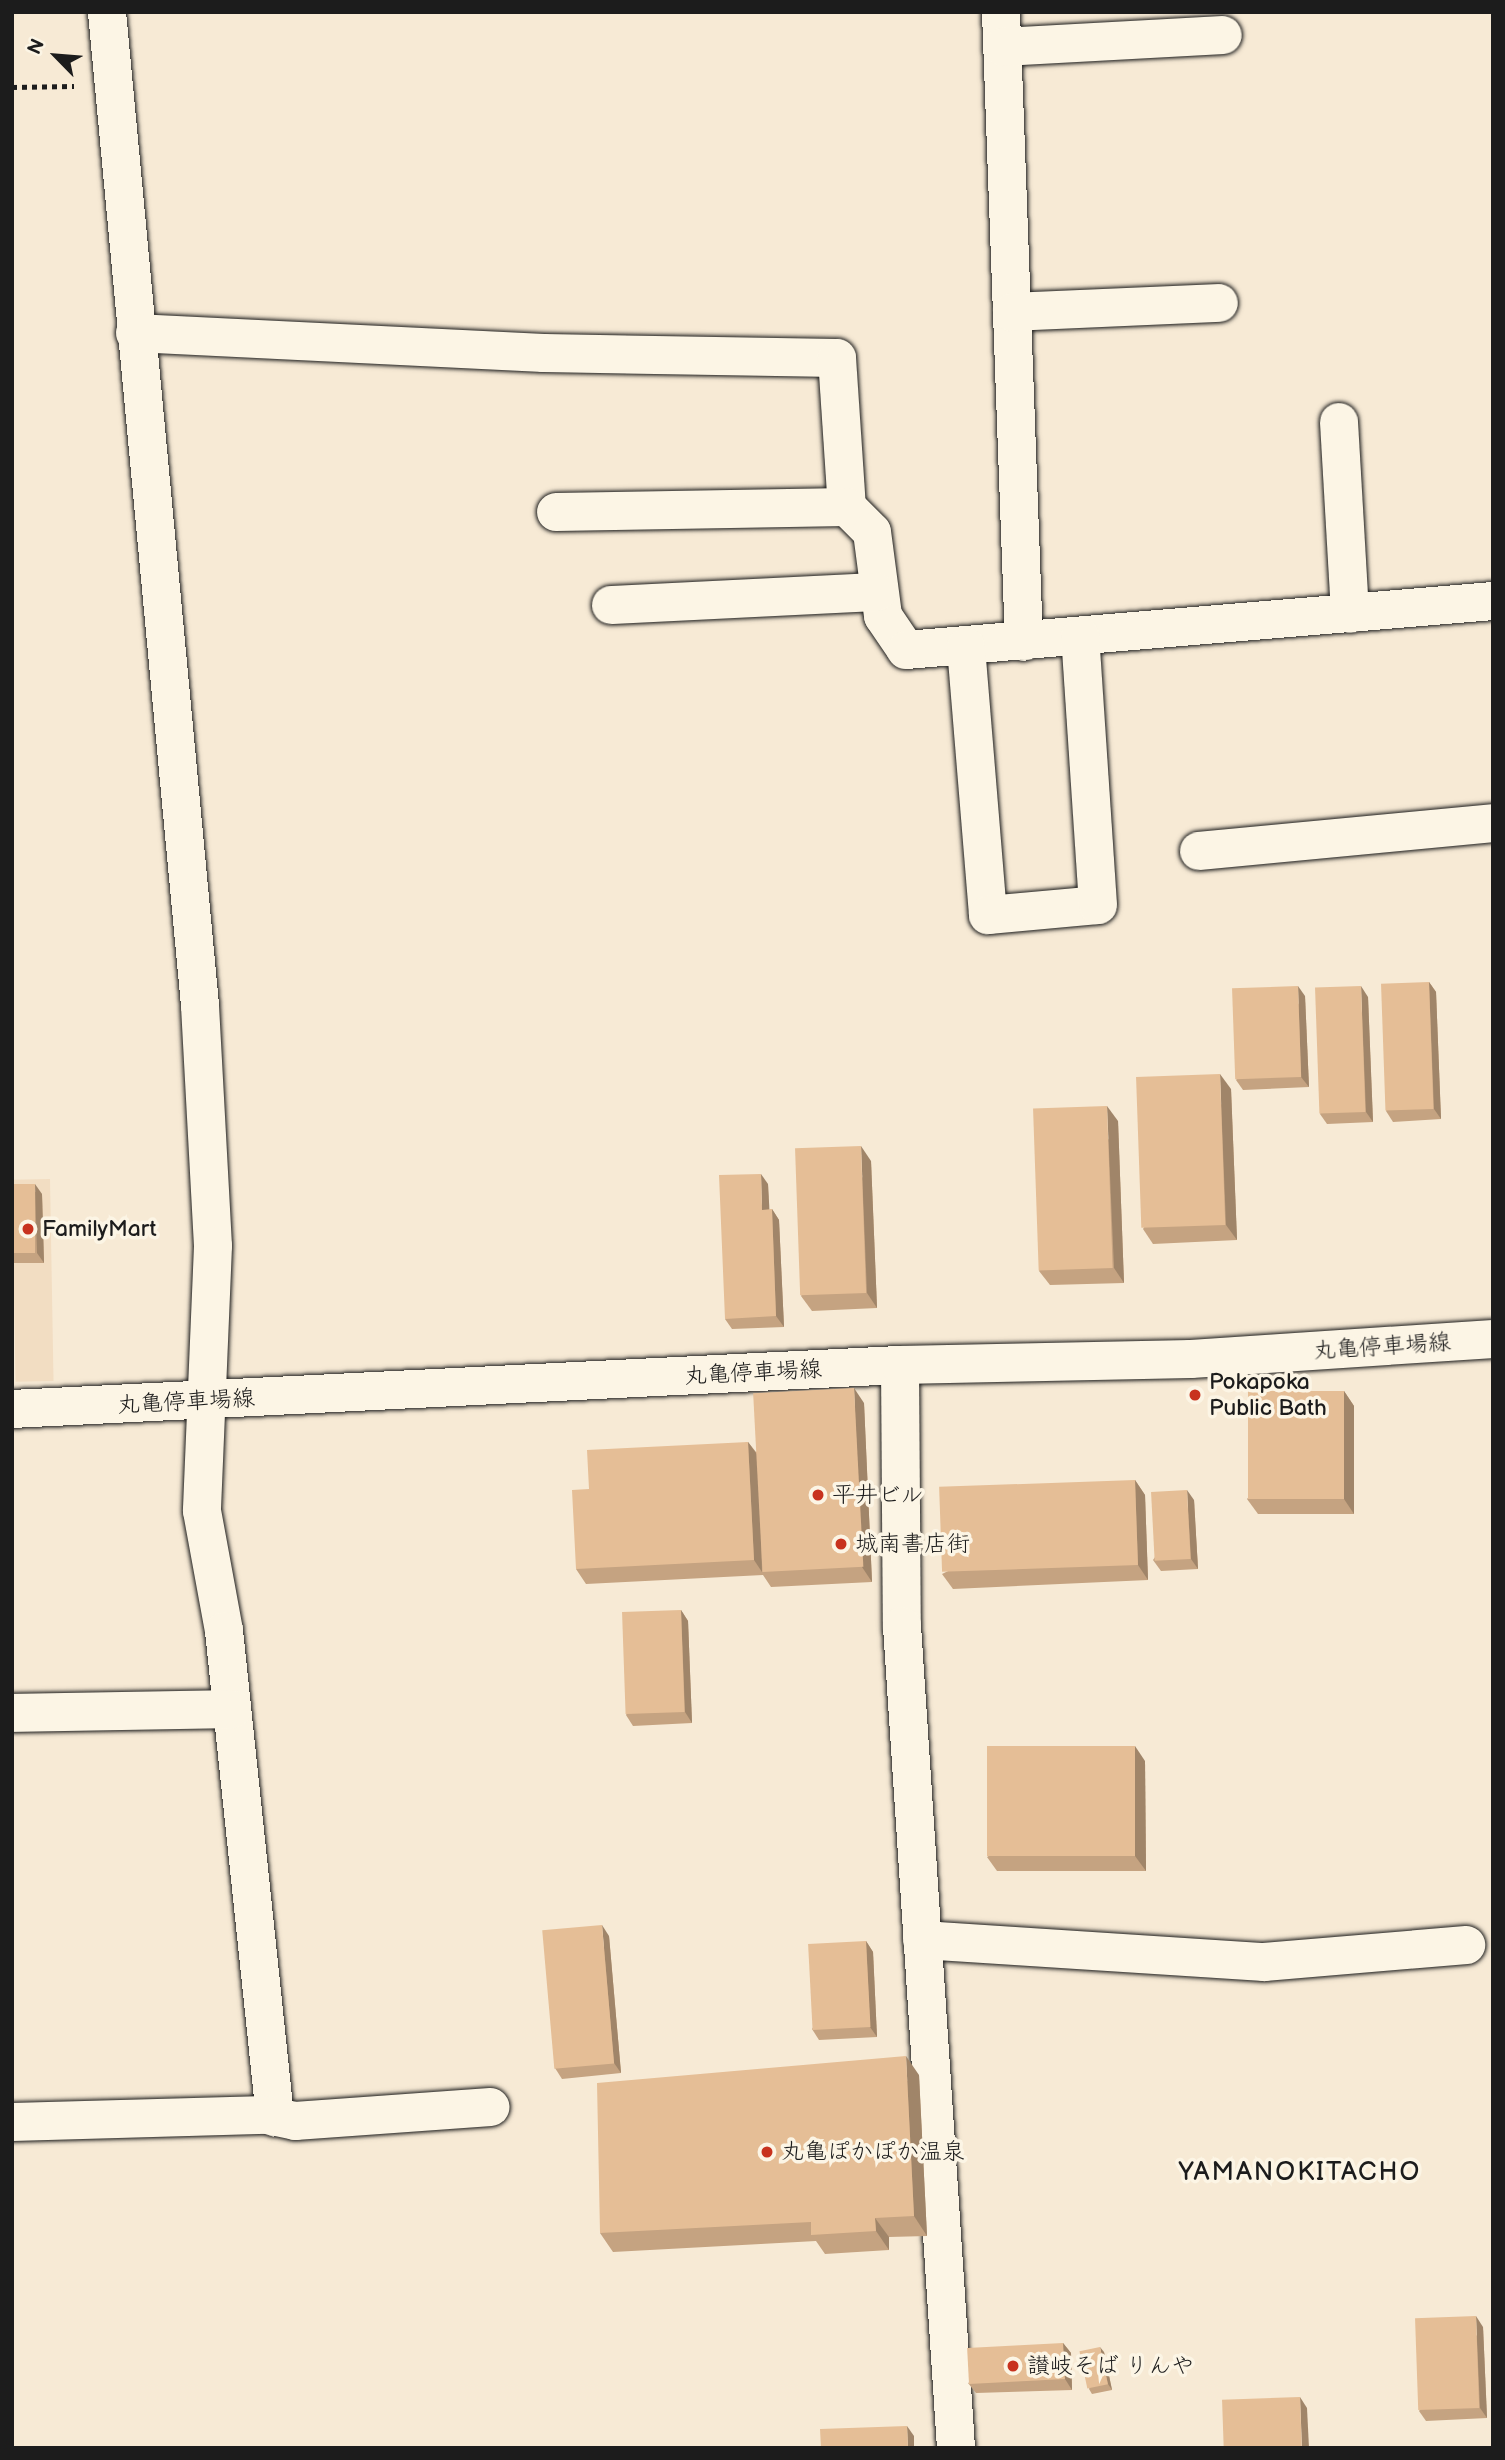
<!DOCTYPE html>
<html>
<head>
<meta charset="utf-8">
<style>
	body { margin:0 }
	#map { position:relative; width:1505px; height:2460px; overflow:hidden; background:#f7ead5; font-family:"Balsamiq Sans","Klee One",sans-serif }
	div>[style] { position:absolute }
	.built>* { inset:0; background:#f2ddc2; transform-origin:0 0 }
	.path>* { height:4.5px; margin-top:-2.25px; transform-origin:0; background:repeating-linear-gradient(90deg,#1c1c1c 0 5px,transparent 0 10px) }
	.roads { filter:drop-shadow(0 0 2px #1c1c1c) drop-shadow(0 0 2px #1c1c1c) }
	.minor>* { height:38px; margin:-19px; padding:0 19px; transform-origin:19px; border-radius:19px; background:#fcf5e5 }
	.major>* { height:38px; margin:-19px; padding:0 19px; transform-origin:19px; border-radius:19px; background:#fcf5e5 }
	.wall>* { inset:0; background:#c5a381 }
	.shaded-wall>* { inset:0; background:#a08569 }
	.building>* { inset:0; background:#e5be96; transform-origin:0 0 }
	.dots>* { width:19px; height:19px; translate:-50% -50%; box-sizing:border-box; border:4px solid #fcf5e5; border-radius:50% }
	span { translate:-50% -50%; white-space:nowrap; text-align:center; line-height:1.15; -webkit-text-stroke:7px #fcf5e5; paint-order:stroke }
	.poi-label { font-size:23px; color:#1c1c1c }
	.left { translate:0 -50%; text-align:left }
	.street-label { font-size:23px; color:#1c1c1c }
	.quarter-label { font-size:26px; color:#1c1c1c; letter-spacing:2px }
	.frame { position:absolute; inset:0; border:14px solid #1c1c1c; pointer-events:none }
	.north { position:absolute; left:21px; top:21px; width:70px; height:70px; -webkit-text-stroke:5px #fcf5e5; paint-order:stroke; rotate:295deg; font-size:19px; font-weight:700; line-height:28px; text-align:center; color:#1c1c1c }
	.north::after { content:''; display:block; margin:auto; width:24px; height:32px; background:#1c1c1c; clip-path:polygon(50% 0,100% 100%,50% 72%,0 100%) }
</style>
</head>
<body>
<div id="map">
	<div class="built">
		<div style="left:50px;top:1179px;width:202px;height:38px;rotate:89deg"></div>
	</div>
	<div class="path">
		<div style="left:12px;top:87px;width:62px;rotate:-0.9deg"></div>
	</div>
	<div class="roads">
		<div class="minor">
			<div style="left:107px;top:12px;width:998px;rotate:84.65deg"></div>
			<div style="left:200px;top:1006px;width:240px;rotate:86.9deg"></div>
			<div style="left:213px;top:1246px;width:265px;rotate:92.4deg"></div>
			<div style="left:202px;top:1511px;width:122px;rotate:79.6deg"></div>
			<div style="left:224px;top:1631px;width:489px;rotate:84deg"></div>
			<div style="left:1001px;top:12px;width:630px;rotate:87.91deg"></div>
			<div style="left:1003px;top:47px;width:220px;rotate:-3.1deg"></div>
			<div style="left:1012px;top:312px;width:207px;rotate:-2.5deg"></div>
			<div style="left:135px;top:333px;width:409px;rotate:2.8deg"></div>
			<div style="left:544px;top:353px;width:293px;rotate:1deg"></div>
			<div style="left:837px;top:358px;width:149px;rotate:86.2deg"></div>
			<div style="left:847px;top:507px;width:291px;rotate:179deg"></div>
			<div style="left:1339px;top:422px;width:192px;rotate:86.7deg"></div>
			<div style="left:847px;top:507px;width:35px;rotate:45deg"></div>
			<div style="left:872px;top:532px;width:85px;rotate:82.5deg"></div>
			<div style="left:883px;top:616px;width:41px;rotate:55.9deg"></div>
			<div style="left:906px;top:650px;width:589px;rotate:-4.77deg"></div>
			<div style="left:611px;top:605px;width:266px;rotate:-2.8deg"></div>
			<div style="left:966px;top:647px;width:269px;rotate:85.3deg"></div>
			<div style="left:988px;top:915px;width:110px;rotate:-5.2deg"></div>
			<div style="left:1098px;top:905px;width:269px;rotate:-93.8deg"></div>
			<div style="left:1199px;top:851px;width:295px;rotate:-5.4deg"></div>
			<div style="left:900px;top:1365px;width:261px;rotate:89.6deg"></div>
			<div style="left:902px;top:1626px;width:824px;rotate:86.24deg"></div>
			<div style="left:12px;top:1713px;width:220px;rotate:-1deg"></div>
			<div style="left:922px;top:1940px;width:343px;rotate:3.7deg"></div>
			<div style="left:1264px;top:1962px;width:203px;rotate:-4.8deg"></div>
			<div style="left:12px;top:2122px;width:255px;rotate:-1.6deg"></div>
			<div style="left:267px;top:2115px;width:29px;rotate:12deg"></div>
			<div style="left:295px;top:2121px;width:196px;rotate:-4.1deg"></div>
		</div>
		<div class="major">
			<div style="left:12px;top:1409px;width:889px;rotate:-2.84deg"></div>
			<div style="left:900px;top:1365px;width:291px;rotate:-1.2deg"></div>
			<div style="left:1191px;top:1359px;width:303px;rotate:-3.8deg"></div>
		</div>
	</div>
	<div class="wall">
		<div style="clip-path:polygon(1429px 982px,1436px 992px,1441px 1119px,1393px 1122px,1386px 1111px)"></div>
		<div style="clip-path:polygon(1305px 996px,1309px 1087px,1243px 1090px,1236px 1080px)"></div>
		<div style="clip-path:polygon(1368px 997px,1373px 1122px,1327px 1124px,1320px 1114px)"></div>
		<div style="clip-path:polygon(1231px 1089px,1237px 1240px,1153px 1244px,1143px 1229px)"></div>
		<div style="clip-path:polygon(1118px 1121px,1124px 1283px,1050px 1285px,1039px 1271px)"></div>
		<div style="clip-path:polygon(871px 1161px,877px 1308px,812px 1311px,801px 1296px)"></div>
		<div style="clip-path:polygon(12px 1184px,42px 1194px,44px 1263px,12px 1263px)"></div>
		<div style="clip-path:polygon(768px 1184px,769px 1210px,772px 1209px,779px 1220px,784px 1327px,732px 1329px,725px 1319px)"></div>
		<div style="clip-path:polygon(1344px 1391px,1354px 1406px,1354px 1514px,1258px 1514px,1247px 1499px)"></div>
		<div style="clip-path:polygon(864px 1403px,872px 1582px,771px 1587px,763px 1575px,586px 1584px,576px 1569px,589px 1489px,748px 1442px,756px 1452px)"></div>
		<div style="clip-path:polygon(1135px 1480px,1145px 1495px,1148px 1580px,953px 1589px,942px 1574px)"></div>
		<div style="clip-path:polygon(1194px 1500px,1198px 1569px,1161px 1571px,1153px 1560px)"></div>
		<div style="clip-path:polygon(681px 1610px,688px 1621px,692px 1723px,633px 1726px,626px 1715px)"></div>
		<div style="clip-path:polygon(1145px 1761px,1146px 1871px,997px 1871px,987px 1857px)"></div>
		<div style="clip-path:polygon(609px 1936px,621px 2073px,562px 2079px,555px 2068px)"></div>
		<div style="clip-path:polygon(866px 1941px,873px 1952px,877px 2037px,819px 2040px,812px 2029px)"></div>
		<div style="clip-path:polygon(919px 2075px,927px 2236px,889px 2237px,889px 2250px,825px 2254px,816px 2241px,613px 2252px,600px 2233px)"></div>
		<div style="clip-path:polygon(1483px 2327px,1487px 2418px,1426px 2421px,1419px 2411px)"></div>
		<div style="clip-path:polygon(1063px 2343px,1071px 2353px,1072px 2390px,976px 2393px,968px 2383px)"></div>
		<div style="clip-path:polygon(1104px 2352px,1112px 2390px,1092px 2394px,1089px 2389px)"></div>
	</div>
	<div class="shaded-wall">
		<div style="clip-path:polygon(1429px 982px,1436px 992px,1441px 1119px,1434px 1109px)"></div>
		<div style="clip-path:polygon(1298px 986px,1305px 996px,1309px 1087px,1301px 1077px)"></div>
		<div style="clip-path:polygon(1361px 986px,1368px 997px,1373px 1122px,1366px 1112px)"></div>
		<div style="clip-path:polygon(1220px 1074px,1231px 1089px,1237px 1240px,1226px 1225px)"></div>
		<div style="clip-path:polygon(1107px 1106px,1118px 1121px,1124px 1283px,1114px 1268px)"></div>
		<div style="clip-path:polygon(861px 1146px,871px 1161px,877px 1308px,867px 1293px)"></div>
		<div style="clip-path:polygon(761px 1174px,768px 1184px,770px 1220px,762px 1210px)"></div>
		<div style="clip-path:polygon(35px 1184px,42px 1194px,44px 1263px,37px 1253px)"></div>
		<div style="clip-path:polygon(772px 1209px,779px 1220px,784px 1327px,776px 1316px)"></div>
		<div style="clip-path:polygon(854px 1388px,864px 1403px,872px 1582px,862px 1567px)"></div>
		<div style="clip-path:polygon(1344px 1391px,1354px 1406px,1354px 1514px,1344px 1499px)"></div>
		<div style="clip-path:polygon(748px 1442px,759px 1457px,762px 1572px,754px 1560px)"></div>
		<div style="clip-path:polygon(1135px 1480px,1145px 1495px,1148px 1580px,1138px 1565px)"></div>
		<div style="clip-path:polygon(1187px 1490px,1194px 1500px,1198px 1569px,1191px 1559px)"></div>
		<div style="clip-path:polygon(681px 1610px,688px 1621px,692px 1723px,685px 1712px)"></div>
		<div style="clip-path:polygon(1135px 1746px,1145px 1761px,1146px 1871px,1135px 1856px)"></div>
		<div style="clip-path:polygon(602px 1925px,609px 1936px,621px 2073px,614px 2063px)"></div>
		<div style="clip-path:polygon(866px 1941px,873px 1952px,877px 2037px,870px 2027px)"></div>
		<div style="clip-path:polygon(906px 2056px,919px 2075px,927px 2236px,914px 2216px)"></div>
		<div style="clip-path:polygon(875px 2218px,889px 2237px,889px 2250px,876px 2231px)"></div>
		<div style="clip-path:polygon(1476px 2316px,1483px 2327px,1487px 2418px,1480px 2408px)"></div>
		<div style="clip-path:polygon(1063px 2343px,1071px 2353px,1072px 2390px,1065px 2379px)"></div>
		<div style="clip-path:polygon(1100px 2347px,1104px 2352px,1112px 2390px,1108px 2384px)"></div>
		<div style="clip-path:polygon(1300px 2397px,1307px 2408px,1309px 2448px,1302px 2448px)"></div>
		<div style="clip-path:polygon(907px 2426px,914px 2436px,914px 2448px,908px 2448px)"></div>
	</div>
	<div class="building">
		<div style="left:1429px;top:982px;width:127px;height:48px;rotate:88deg"></div>
		<div style="left:1298px;top:986px;width:91px;height:66px;rotate:88deg"></div>
		<div style="left:1361px;top:986px;width:126px;height:46px;rotate:88deg"></div>
		<div style="left:1220px;top:1074px;width:151px;height:84px;rotate:88deg"></div>
		<div style="left:1107px;top:1106px;width:162px;height:74px;rotate:88deg"></div>
		<div style="left:861px;top:1146px;width:147px;height:66px;rotate:88deg"></div>
		<div style="clip-path:polygon(761px 1174px,762px 1210px,772px 1209px,776px 1316px,725px 1319px,719px 1175px)"></div>
		<div style="left:12px;top:1184px;width:23px;height:69px"></div>
		<div style="left:854px;top:1388px;width:179px;height:101px;rotate:87deg"></div>
		<div style="left:1344px;top:1391px;width:108px;height:96px;rotate:90deg"></div>
		<div style="clip-path:polygon(748px 1442px,754px 1560px,576px 1569px,572px 1490px,589px 1489px,587px 1450px)"></div>
		<div style="left:1135px;top:1480px;width:85px;height:196px;rotate:88deg"></div>
		<div style="left:1187px;top:1490px;width:69px;height:36px;rotate:87deg"></div>
		<div style="left:681px;top:1610px;width:102px;height:59px;rotate:88deg"></div>
		<div style="left:1135px;top:1746px;width:110px;height:148px;rotate:90deg"></div>
		<div style="left:602px;top:1925px;width:139px;height:60px;rotate:85deg"></div>
		<div style="left:866px;top:1941px;width:86px;height:58px;rotate:87deg"></div>
		<div style="clip-path:polygon(906px 2056px,914px 2216px,875px 2218px,876px 2231px,811px 2235px,811px 2222px,600px 2233px,597px 2083px)"></div>
		<div style="left:1476px;top:2316px;width:92px;height:61px;rotate:88deg"></div>
		<div style="left:1063px;top:2343px;width:36px;height:96px;rotate:87deg"></div>
		<div style="left:1100px;top:2347px;width:38px;height:21px;rotate:78deg"></div>
		<div style="left:1300px;top:2397px;width:51px;height:78px;rotate:88deg"></div>
		<div style="clip-path:polygon(907px 2426px,908px 2448px,821px 2448px,820px 2429px)"></div>
	</div>
	<div class="dots">
		<div style="left:28px;top:1229px;background:#c8321e"></div>
		<div style="left:1195px;top:1395px;background:#c8321e"></div>
		<div style="left:818px;top:1495px;background:#c8321e"></div>
		<div style="left:841px;top:1544px;background:#c8321e"></div>
		<div style="left:767px;top:2152px;background:#c8321e"></div>
		<div style="left:1013px;top:2366px;background:#c8321e"></div>
	</div>
	<div class="poi-label">
		<span class="left" style="left:42px;top:1229px">FamilyMart</span>
		<span class="left" style="left:1209px;top:1395px">Pokapoka<br>Public Bath</span>
		<span class="left" style="left:832px;top:1495px">平井ビル</span>
		<span class="left" style="left:855px;top:1544px">城南書店街</span>
		<span class="left" style="left:781px;top:2152px">丸亀ぽかぽか温泉</span>
		<span class="left" style="left:1027px;top:2366px">讃岐そば りんや</span>
	</div>
	<div class="street-label">
		<span style="left:1382px;top:1347px;rotate:-4deg">丸亀停車場線</span>
		<span style="left:753px;top:1373px;rotate:-3deg">丸亀停車場線</span>
		<span style="left:186px;top:1402px;rotate:-3deg">丸亀停車場線</span>
	</div>
	<div class="quarter-label">
		<span style="left:1300px;top:2173px">YAMANOKITACHO</span>
	</div>
	<div class="frame"></div>
	<div class="north">N</div>
</div>
</body>
</html>
